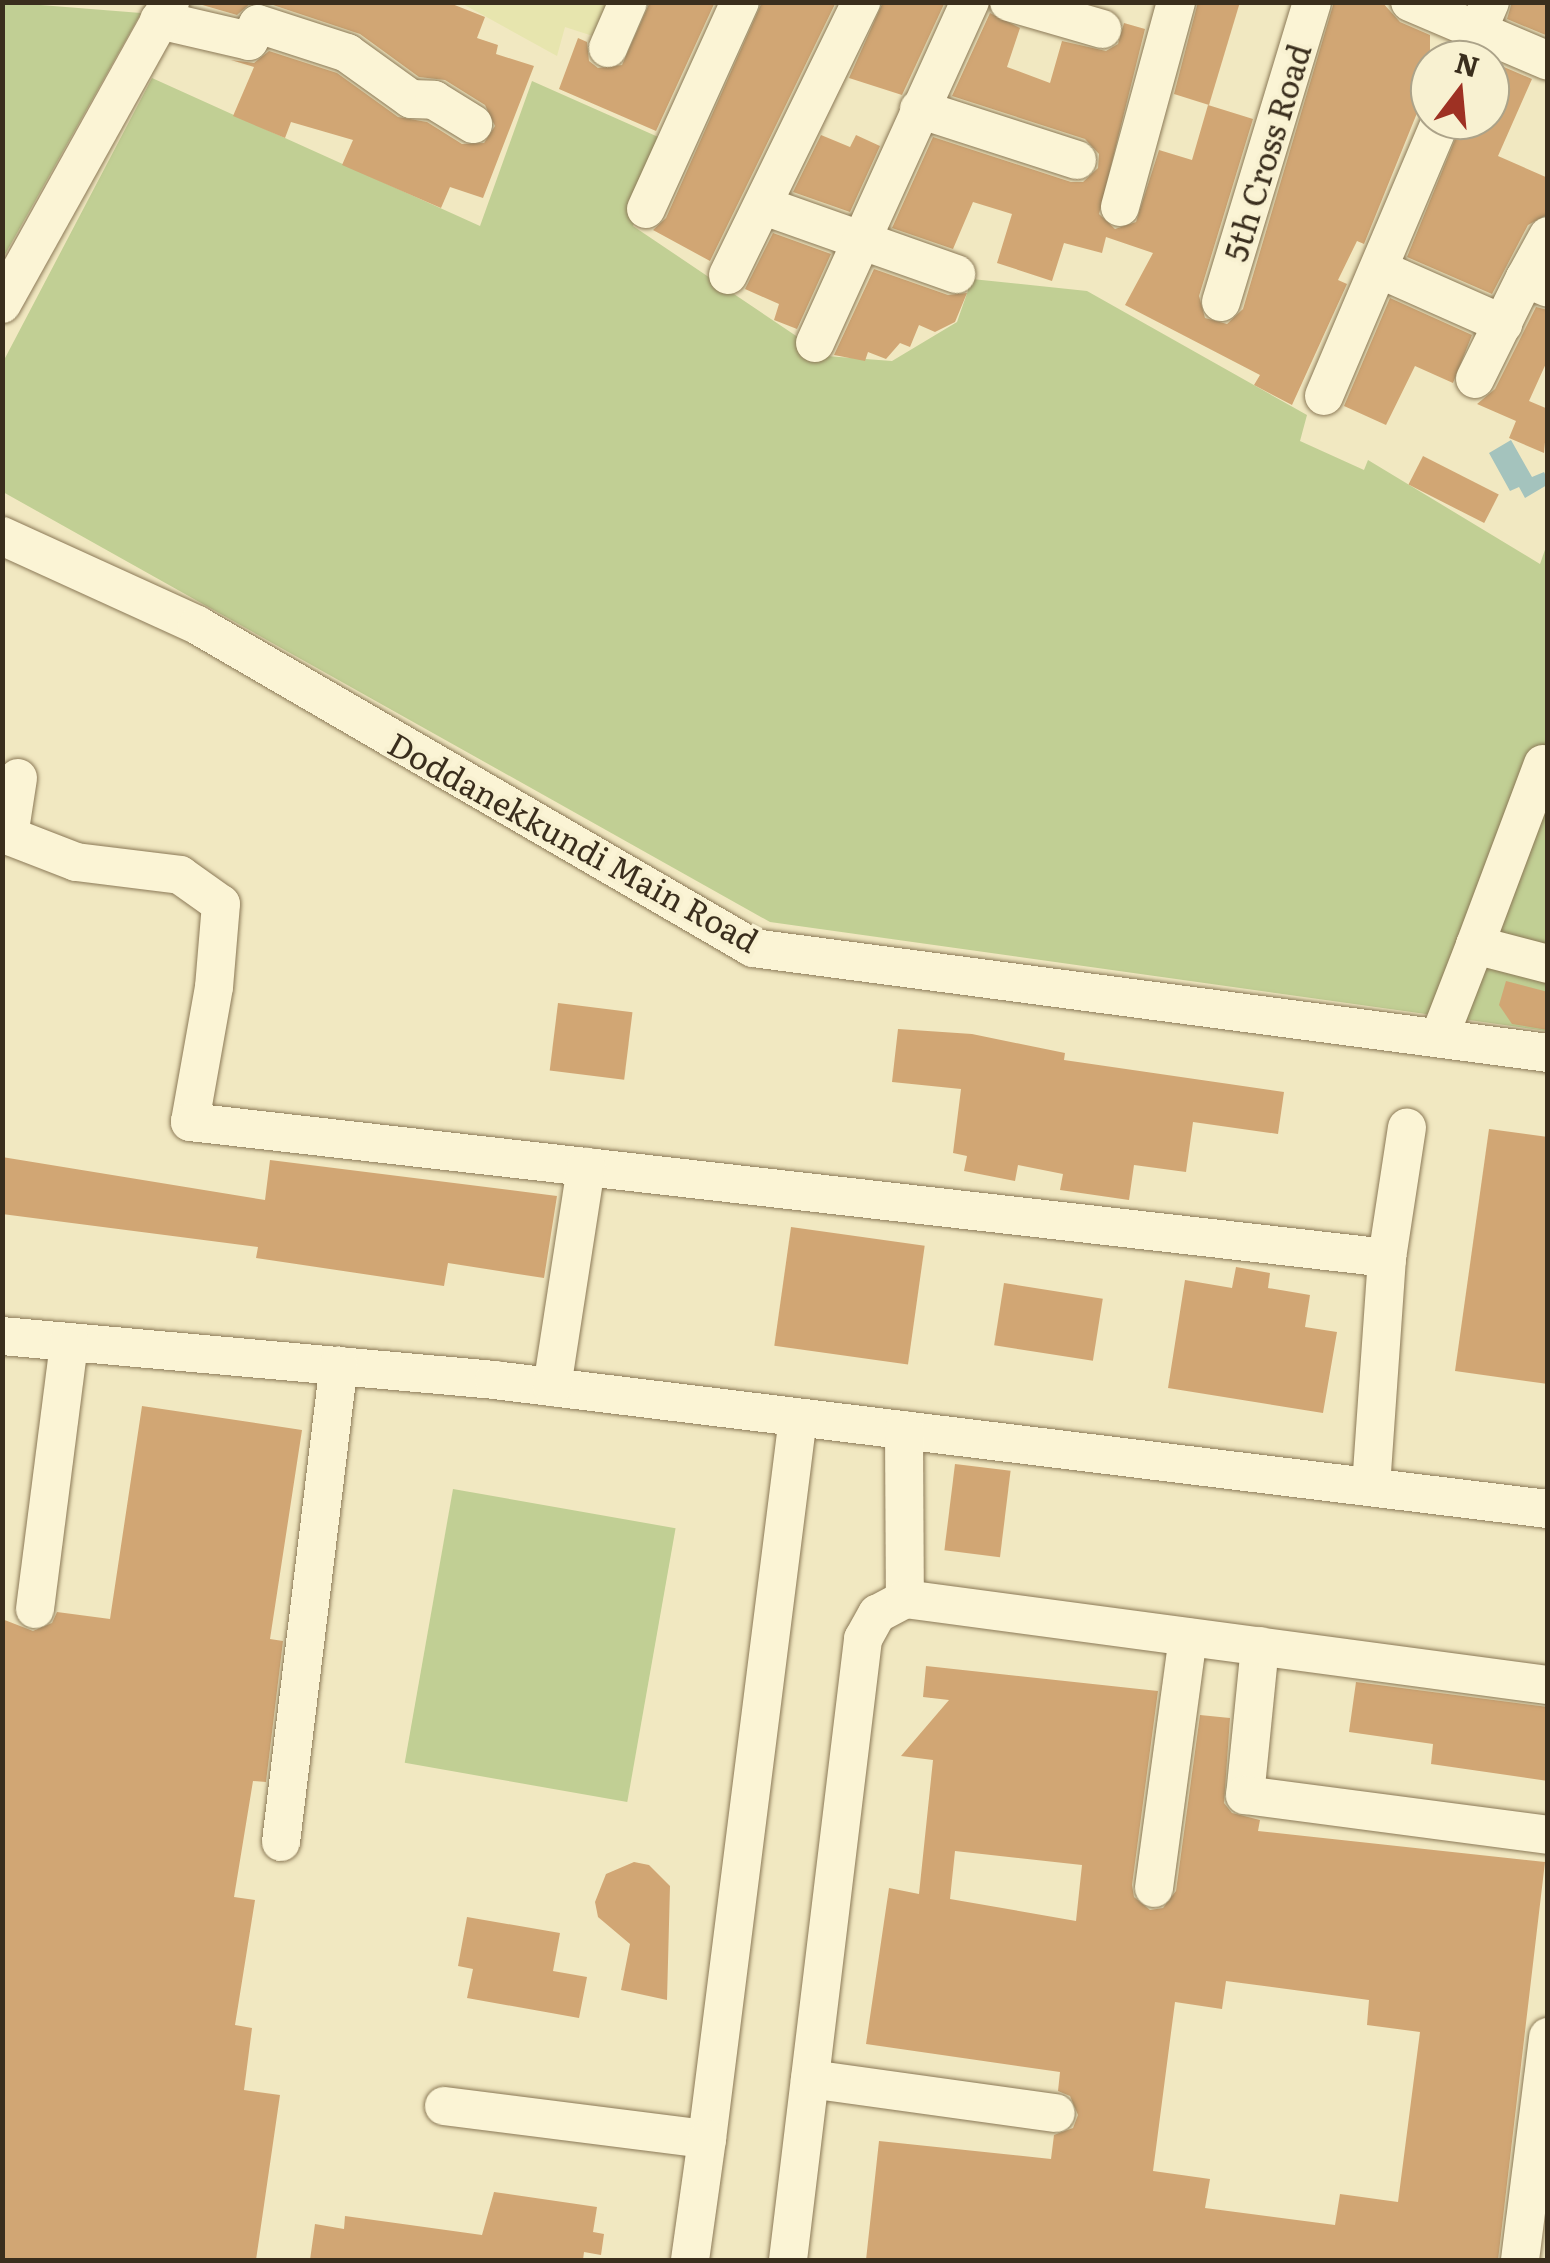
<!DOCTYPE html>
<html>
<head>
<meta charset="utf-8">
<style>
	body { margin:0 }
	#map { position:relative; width:1550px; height:2263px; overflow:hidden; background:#f1e8c1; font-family:Literata,serif }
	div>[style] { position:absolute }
	.farmland>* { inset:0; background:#e7e5ae }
	.green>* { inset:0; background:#c1cf94; transform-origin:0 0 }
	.water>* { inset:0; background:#a4c3bd }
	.building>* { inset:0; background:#d1a674; transform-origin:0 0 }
	.roads { filter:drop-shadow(0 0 2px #8b7957) drop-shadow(0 0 2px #8b7957) }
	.minor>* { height:38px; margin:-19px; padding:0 19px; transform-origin:19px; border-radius:19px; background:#fbf4d5 }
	span { translate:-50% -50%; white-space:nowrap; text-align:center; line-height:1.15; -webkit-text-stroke:8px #f8f1d1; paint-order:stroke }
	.street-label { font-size:32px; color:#3a2e1d }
	.frame { position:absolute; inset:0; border:5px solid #3a2e1d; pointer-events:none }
	.north { position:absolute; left:1410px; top:40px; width:100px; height:100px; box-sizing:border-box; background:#f8f1d1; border:2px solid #aca389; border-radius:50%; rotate:16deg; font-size:28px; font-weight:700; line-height:40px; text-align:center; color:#3a2e1d }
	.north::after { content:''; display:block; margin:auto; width:35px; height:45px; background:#9e3123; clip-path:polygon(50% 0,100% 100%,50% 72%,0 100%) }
</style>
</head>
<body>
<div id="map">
	<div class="farmland">
		<div style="clip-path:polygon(461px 3px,614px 3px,599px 38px,565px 27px,557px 56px)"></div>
	</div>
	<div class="green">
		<div style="clip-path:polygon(3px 2px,141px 13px,3px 258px,2px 3px)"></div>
		<div style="clip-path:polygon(152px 78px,480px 226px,532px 81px,665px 140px,633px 226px,826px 356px,892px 361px,957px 322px,972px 279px,1087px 291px,1307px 415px,1300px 441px,1364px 470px,1368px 460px,1540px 564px,1547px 544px,1547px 1031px,770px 922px,3px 492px,3px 362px)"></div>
		<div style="left:453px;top:1489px;width:226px;height:278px;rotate:10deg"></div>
	</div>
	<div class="water">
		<div style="clip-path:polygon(1511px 440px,1532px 477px,1544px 472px,1547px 478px,1547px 485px,1525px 498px,1519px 487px,1510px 491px,1489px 453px)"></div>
	</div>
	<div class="building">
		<div style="clip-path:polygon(192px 2px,252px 2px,237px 15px)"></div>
		<div style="clip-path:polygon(264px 2px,447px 2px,485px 17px,477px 38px,498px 45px,496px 54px,534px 66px,483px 198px,450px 187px,441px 208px,342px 165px,353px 140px,291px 122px,285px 138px,233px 116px,254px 67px,231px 60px,254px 63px,269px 51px,337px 73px,398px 117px,427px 122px,462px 144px,484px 143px,495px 126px,485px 105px,445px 80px,419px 77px,360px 34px)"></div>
		<div style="clip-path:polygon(650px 2px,715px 2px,656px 131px,559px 89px,578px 38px,587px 42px,589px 61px,598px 68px,622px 65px)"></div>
		<div style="clip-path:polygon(762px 2px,836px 2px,710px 261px,653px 230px,666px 218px)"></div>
		<div style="clip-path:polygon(883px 2px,945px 2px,902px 95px,849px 78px)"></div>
		<div style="clip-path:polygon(1198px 2px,1240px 2px,1209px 105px,1174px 94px)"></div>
		<div style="clip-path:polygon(1334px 2px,1382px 2px,1400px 22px,1430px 35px,1430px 81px,1364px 244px,1357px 241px,1338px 280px,1347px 284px,1292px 405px,1254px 385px,1260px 375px,1125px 305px,1153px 253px,1106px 237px,1102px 253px,1064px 243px,1052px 281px,997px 263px,1012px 214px,973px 202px,953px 249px,892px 228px,933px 137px,1071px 182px,1083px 182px,1098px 168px,1099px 154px,1085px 139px,952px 96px,990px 13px,1020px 28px,1007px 67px,1050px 83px,1062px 41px,1106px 51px,1118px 44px,1124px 23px,1145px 29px,1099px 214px,1115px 229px,1136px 222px,1159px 150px,1192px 160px,1208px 105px,1253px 119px,1199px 296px,1205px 318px,1227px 324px,1243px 309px)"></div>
		<div style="clip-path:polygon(1512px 2px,1548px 2px,1548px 36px,1507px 19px)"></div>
		<div style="clip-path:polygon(1490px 61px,1532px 79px,1498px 156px,1548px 178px,1548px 214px,1528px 225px,1492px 294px,1407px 257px,1463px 120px,1490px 120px)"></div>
		<div style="clip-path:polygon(821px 135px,850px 147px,856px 135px,880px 146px,850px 212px,793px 192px)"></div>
		<div style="clip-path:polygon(773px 233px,831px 254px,797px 329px,774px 320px,779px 304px,745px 289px)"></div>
		<div style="clip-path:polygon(874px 269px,948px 295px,967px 293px,955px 322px,935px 332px,919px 325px,910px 347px,900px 343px,886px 359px,868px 352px,865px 361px,834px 355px)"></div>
		<div style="clip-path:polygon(1390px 298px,1472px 335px,1453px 383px,1415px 366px,1386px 425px,1344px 406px)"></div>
		<div style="clip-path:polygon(1536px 307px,1548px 310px,1548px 359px,1529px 401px,1548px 409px,1544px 453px,1509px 438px,1516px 421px,1477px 404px,1495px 389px)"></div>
		<div style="left:1423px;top:456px;width:85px;height:32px;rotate:27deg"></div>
		<div style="clip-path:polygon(1506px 981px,1548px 992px,1548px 1030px,1512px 1024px,1499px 1005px)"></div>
		<div style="left:558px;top:1003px;width:75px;height:68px;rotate:7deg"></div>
		<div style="clip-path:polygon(898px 1029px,972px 1034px,1065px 1053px,1064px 1060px,1284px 1092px,1278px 1134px,1193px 1122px,1186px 1172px,1134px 1165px,1129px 1200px,1060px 1190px,1063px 1174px,1018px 1165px,1015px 1181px,964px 1171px,967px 1156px,953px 1153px,961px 1089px,892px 1082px)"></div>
		<div style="clip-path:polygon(1489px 1129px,1548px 1137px,1548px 1384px,1455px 1371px)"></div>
		<div style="clip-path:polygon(2px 1157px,265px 1200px,270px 1160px,557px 1196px,544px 1278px,448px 1263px,444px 1286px,256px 1258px,258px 1247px,2px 1214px)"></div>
		<div style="left:791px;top:1227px;width:135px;height:120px;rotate:8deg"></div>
		<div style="clip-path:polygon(1236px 1267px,1270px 1273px,1268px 1288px,1310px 1295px,1305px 1327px,1337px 1332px,1323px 1413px,1168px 1388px,1185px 1280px,1232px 1288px)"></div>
		<div style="left:1004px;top:1283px;width:100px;height:63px;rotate:9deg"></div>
		<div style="clip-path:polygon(142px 1406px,302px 1430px,270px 1639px,283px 1641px,266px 1782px,253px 1781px,234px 1897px,255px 1900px,235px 2025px,252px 2028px,244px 2090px,280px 2095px,256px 2260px,2px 2260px,2px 1619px,33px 1631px,52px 1623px,57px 1612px,110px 1619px)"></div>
		<div style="left:955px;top:1464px;width:56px;height:87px;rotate:7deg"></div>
		<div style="clip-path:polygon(evenodd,926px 1666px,1158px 1691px,1132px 1885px,1134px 1897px,1150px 1910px,1163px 1908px,1176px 1891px,1200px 1715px,1230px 1718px,1224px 1803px,1232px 1813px,1260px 1820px,1258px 1831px,1545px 1862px,1498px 2260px,866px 2260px,879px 2141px,1051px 2159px,1054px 2135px,1073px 2128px,1078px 2115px,1070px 2096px,1058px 2091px,1060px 2072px,866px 2044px,889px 1888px,919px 1894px,933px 1760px,901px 1756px,949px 1700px,923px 1697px,926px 1666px,955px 1851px,1082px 1865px,1076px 1921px,950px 1899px,955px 1851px,926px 1666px,1226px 1981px,1369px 2000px,1367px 2025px,1420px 2032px,1398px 2202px,1340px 2194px,1335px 2225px,1205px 2208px,1210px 2179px,1153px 2171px,1175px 2002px,1222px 2009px,1226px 1981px)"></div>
		<div style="clip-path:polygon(1356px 1682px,1548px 1707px,1548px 1781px,1431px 1764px,1433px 1744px,1349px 1732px)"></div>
		<div style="clip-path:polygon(634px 1862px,649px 1865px,670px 1886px,667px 2000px,621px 1990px,630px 1944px,598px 1917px,595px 1902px,606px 1874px)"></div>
		<div style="clip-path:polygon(467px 1917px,560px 1933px,553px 1971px,587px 1977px,579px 2018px,467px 1998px,473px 1969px,458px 1966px)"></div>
		<div style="clip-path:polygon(494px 2192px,597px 2207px,593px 2232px,604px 2234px,601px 2255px,584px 2252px,583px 2260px,310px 2260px,315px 2224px,344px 2229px,345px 2216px,482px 2235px)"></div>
	</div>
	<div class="roads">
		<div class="minor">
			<div style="left:1009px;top:2px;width:97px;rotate:16.2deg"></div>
			<div style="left:1410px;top:2px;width:150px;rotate:23.1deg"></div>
			<div style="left:159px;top:20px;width:92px;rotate:13.1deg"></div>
			<div style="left:249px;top:41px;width:19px;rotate:-62deg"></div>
			<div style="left:258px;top:24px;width:94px;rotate:18deg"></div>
			<div style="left:347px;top:53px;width:79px;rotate:35.7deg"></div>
			<div style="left:411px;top:99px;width:23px;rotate:2deg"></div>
			<div style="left:434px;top:100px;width:46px;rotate:31.6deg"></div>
			<div style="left:608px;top:48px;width:50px;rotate:-66.5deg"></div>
			<div style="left:1465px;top:60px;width:63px;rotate:-66.7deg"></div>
			<div style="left:919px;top:109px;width:166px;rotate:17.9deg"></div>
			<div style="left:764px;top:206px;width:204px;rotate:19.5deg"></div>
			<div style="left:1120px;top:207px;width:213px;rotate:-74.7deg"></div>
			<div style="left:646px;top:209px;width:227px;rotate:-65.6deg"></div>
			<div style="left:1548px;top:236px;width:48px;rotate:118.7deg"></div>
			<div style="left:1525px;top:278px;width:25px;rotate:23deg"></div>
			<div style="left:1379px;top:269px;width:136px;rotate:23.9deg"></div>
			<div style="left:728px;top:275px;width:304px;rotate:-64deg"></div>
			<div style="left:1221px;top:302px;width:313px;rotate:-73.1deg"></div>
			<div style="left:2px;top:304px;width:346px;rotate:-60.9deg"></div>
			<div style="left:815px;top:343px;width:375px;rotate:-65.6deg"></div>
			<div style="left:1475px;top:379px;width:113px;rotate:-63.7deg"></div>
			<div style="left:1324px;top:396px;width:300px;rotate:-67deg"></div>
			<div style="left:2px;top:536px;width:214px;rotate:24.5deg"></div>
			<div style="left:197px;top:625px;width:643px;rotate:30.15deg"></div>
			<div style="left:753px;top:948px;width:802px;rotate:7.52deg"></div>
			<div style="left:1543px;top:764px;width:193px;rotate:110.6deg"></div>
			<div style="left:1475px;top:945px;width:75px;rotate:14.6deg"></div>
			<div style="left:18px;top:778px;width:59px;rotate:98.8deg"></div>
			<div style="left:9px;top:836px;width:72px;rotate:21.2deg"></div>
			<div style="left:76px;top:862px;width:105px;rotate:7.1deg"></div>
			<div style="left:180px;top:875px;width:50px;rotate:35.3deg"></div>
			<div style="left:221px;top:904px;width:83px;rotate:94.8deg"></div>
			<div style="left:214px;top:987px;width:137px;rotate:100.1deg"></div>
			<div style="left:190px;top:1122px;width:1205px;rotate:6.48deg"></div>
			<div style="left:1387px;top:1258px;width:227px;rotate:94deg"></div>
			<div style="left:1439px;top:1038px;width:100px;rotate:-68.8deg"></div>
			<div style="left:1387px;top:1258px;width:132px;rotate:-81.3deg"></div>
			<div style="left:2px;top:1336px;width:494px;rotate:5.1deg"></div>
			<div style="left:494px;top:1380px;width:1062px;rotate:6.98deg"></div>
			<div style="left:552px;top:1387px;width:223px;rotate:-81.2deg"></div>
			<div style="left:904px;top:1430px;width:169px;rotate:89.7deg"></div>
			<div style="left:35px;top:1609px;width:269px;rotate:-82.7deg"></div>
			<div style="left:1260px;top:1646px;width:150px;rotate:95.7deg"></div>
			<div style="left:1245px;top:1795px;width:306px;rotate:7.5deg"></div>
			<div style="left:281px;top:1842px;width:480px;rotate:-83.1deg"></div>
			<div style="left:1154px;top:1888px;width:253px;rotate:-82.3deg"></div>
			<div style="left:810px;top:2079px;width:248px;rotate:7.9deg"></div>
			<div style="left:444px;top:2106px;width:265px;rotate:7.2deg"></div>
			<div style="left:707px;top:2139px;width:727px;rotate:-82.81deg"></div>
			<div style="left:690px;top:2260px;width:122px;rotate:-82deg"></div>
			<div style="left:788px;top:2260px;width:626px;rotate:-83.11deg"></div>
			<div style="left:863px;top:1639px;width:29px;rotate:-61deg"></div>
			<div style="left:877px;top:1614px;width:32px;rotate:-28deg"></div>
			<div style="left:905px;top:1599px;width:649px;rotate:7.62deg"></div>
			<div style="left:1520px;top:2260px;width:225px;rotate:-82.8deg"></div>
		</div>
	</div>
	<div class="street-label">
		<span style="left:1266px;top:152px;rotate:-73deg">5th Cross Road</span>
		<span style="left:574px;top:841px;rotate:29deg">Doddanekkundi Main Road</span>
	</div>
	<div class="frame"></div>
	<div class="north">N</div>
</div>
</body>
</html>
